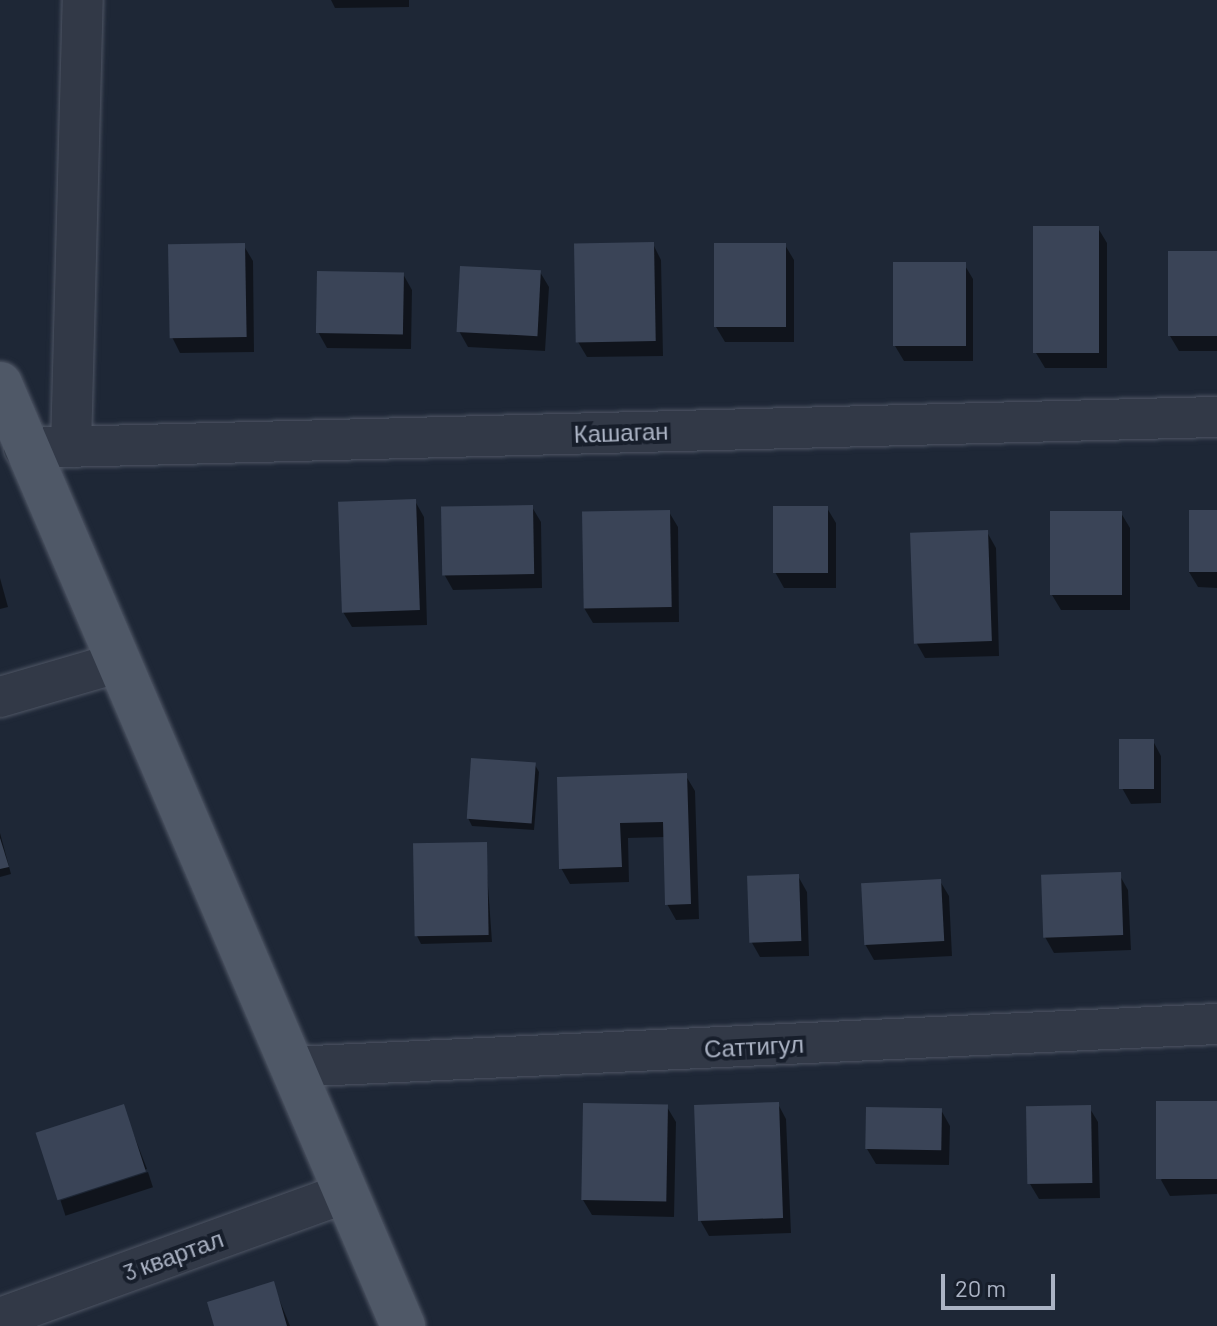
<!DOCTYPE html>
<html>
<head>
<meta charset="utf-8">
<style>
	body { margin:0 }
	#map { position:relative; width:1217px; height:1326px; overflow:hidden; background:#1e2736; font-family:Barlow,sans-serif }
	div>[style] { position:absolute }
	.shadow>* { inset:0; background:#0007; transform-origin:0 0 }
	.building>* { inset:0; background:#3a4457; transform-origin:0 0 }
	.roads { filter:drop-shadow(0 0 2px #4f5665) drop-shadow(0 0 2px #4f5665) }
	.minor>* { height:40px; margin:-20px; padding:0 20px; transform-origin:20px; border-radius:20px; background:#323947 }
	.major>* { height:44px; margin:-22px; padding:0 22px; transform-origin:22px; border-radius:22px; background:#4f5867 }
	span { translate:-50% -50%; white-space:nowrap; text-align:center; line-height:1.15; -webkit-text-stroke:8px #171e2b; paint-order:stroke }
	.street-label { font-size:24px; color:#abb3c4 }
	.scale { position:absolute; left:941px; top:1274px; width:114px; height:36px; box-sizing:border-box; border:4px solid #abb3c4; border-top:0; padding-left:10px; font-size:24px; line-height:28px; white-space:nowrap; color:#abb3c4; -webkit-text-stroke:6px #171e2b; paint-order:stroke }
</style>
</head>
<body>
<div id="map">
	<div class="shadow">
		<div style="clip-path:polygon(331px 0,409px 0,409px 7px,335px 8px)"></div>
		<div style="clip-path:polygon(1098px 228px,1107px 243px,1107px 368px,1045px 368px,1036px 353px)"></div>
		<div style="clip-path:polygon(653px 244px,661px 260px,663px 356px,587px 357px,578px 342px)"></div>
		<div style="clip-path:polygon(785px 245px,794px 260px,794px 342px,725px 342px,716px 327px)"></div>
		<div style="clip-path:polygon(244px 246px,253px 261px,254px 352px,180px 353px,172px 337px)"></div>
		<div style="clip-path:polygon(1217px 253px,1217px 351px,1179px 351px,1170px 336px)"></div>
		<div style="clip-path:polygon(964px 264px,973px 279px,973px 361px,904px 361px,895px 346px)"></div>
		<div style="clip-path:polygon(540px 272px,549px 287px,545px 351px,468px 347px,459px 331px)"></div>
		<div style="clip-path:polygon(403px 274px,412px 290px,411px 349px,327px 348px,318px 332px)"></div>
		<div style="clip-path:polygon(415px 501px,424px 517px,427px 625px,352px 627px,343px 612px)"></div>
		<div style="clip-path:polygon(532px 507px,541px 522px,542px 588px,453px 590px,444px 574px)"></div>
		<div style="clip-path:polygon(827px 508px,836px 523px,836px 588px,784px 588px,775px 572px)"></div>
		<div style="clip-path:polygon(669px 512px,678px 527px,679px 622px,593px 623px,584px 608px)"></div>
		<div style="clip-path:polygon(1217px 512px,1217px 588px,1198px 587px,1189px 572px)"></div>
		<div style="clip-path:polygon(1121px 513px,1130px 528px,1130px 610px,1061px 610px,1052px 595px)"></div>
		<div style="clip-path:polygon(987px 532px,996px 548px,999px 656px,925px 658px,916px 642px)"></div>
		<div style="clip-path:polygon(0 578px,8px 607px,0 609px)"></div>
		<div style="clip-path:polygon(1153px 741px,1161px 756px,1161px 803px,1131px 804px,1122px 788px)"></div>
		<div style="clip-path:polygon(535px 765px,539px 772px,534px 830px,472px 826px,468px 818px)"></div>
		<div style="clip-path:polygon(686px 776px,695px 791px,699px 919px,676px 920px,667px 904px,665px 837px,628px 838px,629px 882px,570px 884px,561px 868px,559px 779px)"></div>
		<div style="clip-path:polygon(0 833px,11px 874px,0 877px)"></div>
		<div style="clip-path:polygon(485px 844px,492px 942px,421px 944px,417px 936px)"></div>
		<div style="clip-path:polygon(1119px 874px,1128px 890px,1131px 950px,1054px 953px,1045px 937px)"></div>
		<div style="clip-path:polygon(798px 876px,807px 892px,809px 956px,760px 957px,751px 941px)"></div>
		<div style="clip-path:polygon(940px 881px,949px 896px,952px 956px,874px 960px,865px 944px)"></div>
		<div style="clip-path:polygon(1217px 1103px,1217px 1194px,1170px 1196px,1161px 1180px)"></div>
		<div style="clip-path:polygon(778px 1104px,786px 1119px,791px 1233px,709px 1236px,700px 1220px)"></div>
		<div style="clip-path:polygon(123px 1107px,147px 1169px,60px 1197px)"></div>
		<div style="clip-path:polygon(667px 1107px,676px 1122px,674px 1217px,592px 1215px,583px 1200px)"></div>
		<div style="clip-path:polygon(1089px 1107px,1098px 1122px,1100px 1198px,1039px 1199px,1030px 1184px)"></div>
		<div style="clip-path:polygon(941px 1110px,950px 1126px,949px 1165px,876px 1164px,867px 1149px)"></div>
		<div style="left:148px;top:1172px;width:16px;height:92px;rotate:72deg"></div>
		<div style="clip-path:polygon(273px 1284px,290px 1326px,216px 1326px)"></div>
	</div>
	<div class="building">
		<div style="left:1033px;top:226px;width:66px;height:127px"></div>
		<div style="left:654px;top:242px;width:99px;height:80px;rotate:89deg"></div>
		<div style="left:245px;top:243px;width:94px;height:77px;rotate:89deg"></div>
		<div style="left:714px;top:243px;width:72px;height:84px"></div>
		<div style="left:1168px;top:251px;width:49px;height:85px"></div>
		<div style="left:893px;top:262px;width:73px;height:84px"></div>
		<div style="left:460px;top:266px;width:81px;height:66px;rotate:3deg"></div>
		<div style="left:317px;top:271px;width:87px;height:62px;rotate:1deg"></div>
		<div style="left:416px;top:499px;width:111px;height:78px;rotate:88deg"></div>
		<div style="left:533px;top:505px;width:69px;height:92px;rotate:89deg"></div>
		<div style="left:773px;top:506px;width:55px;height:67px"></div>
		<div style="left:670px;top:510px;width:97px;height:88px;rotate:89deg"></div>
		<div style="left:1189px;top:510px;width:28px;height:62px"></div>
		<div style="left:1050px;top:511px;width:72px;height:84px"></div>
		<div style="left:988px;top:530px;width:111px;height:78px;rotate:88deg"></div>
		<div style="left:1119px;top:739px;width:35px;height:50px"></div>
		<div style="left:471px;top:758px;width:65px;height:61px;rotate:4deg"></div>
		<div style="clip-path:polygon(687px 773px,691px 904px,665px 905px,663px 822px,620px 823px,622px 867px,559px 869px,557px 777px)"></div>
		<div style="clip-path:polygon(0 838px,9px 867px,0 869px)"></div>
		<div style="left:487px;top:842px;width:93px;height:74px;rotate:89deg"></div>
		<div style="left:1121px;top:872px;width:63px;height:80px;rotate:88deg"></div>
		<div style="left:799px;top:874px;width:67px;height:52px;rotate:88deg"></div>
		<div style="left:941px;top:879px;width:62px;height:80px;rotate:87deg"></div>
		<div style="left:1217px;top:1101px;width:78px;height:61px;rotate:90deg"></div>
		<div style="left:779px;top:1102px;width:116px;height:85px;rotate:88deg"></div>
		<div style="left:583px;top:1103px;width:85px;height:97px;rotate:1deg"></div>
		<div style="left:124px;top:1104px;width:71px;height:93px;rotate:72deg"></div>
		<div style="left:1091px;top:1105px;width:78px;height:65px;rotate:89deg"></div>
		<div style="left:866px;top:1107px;width:76px;height:42px;rotate:1deg"></div>
		<div style="clip-path:polygon(274px 1281px,287px 1326px,214px 1326px,207px 1302px)"></div>
	</div>
	<div class="roads">
		<div class="minor">
			<div style="left:71px;top:447px;width:447px;rotate:-88.5deg"></div>
			<div style="left:24px;top:448px;width:1193px;rotate:-1.49deg"></div>
			<div style="left:0;top:697px;width:122px;rotate:-16.2deg"></div>
			<div style="left:291px;top:1067px;width:927px;rotate:-2.66deg"></div>
			<div style="left:0;top:1318px;width:368px;rotate:-19.9deg"></div>
		</div>
		<div class="major">
			<div style="left:0;top:384px;width:1025px;rotate:66.84deg"></div>
		</div>
	</div>
	<div class="street-label">
		<span style="left:621px;top:432px;rotate:-2deg">Кашаган</span>
		<span style="left:754px;top:1046px;rotate:-3deg">Саттигул</span>
		<span style="left:173px;top:1255px;rotate:-20deg">3 квартал</span>
	</div>
	<div class="scale">20 m</div>
</div>
</body>
</html>
